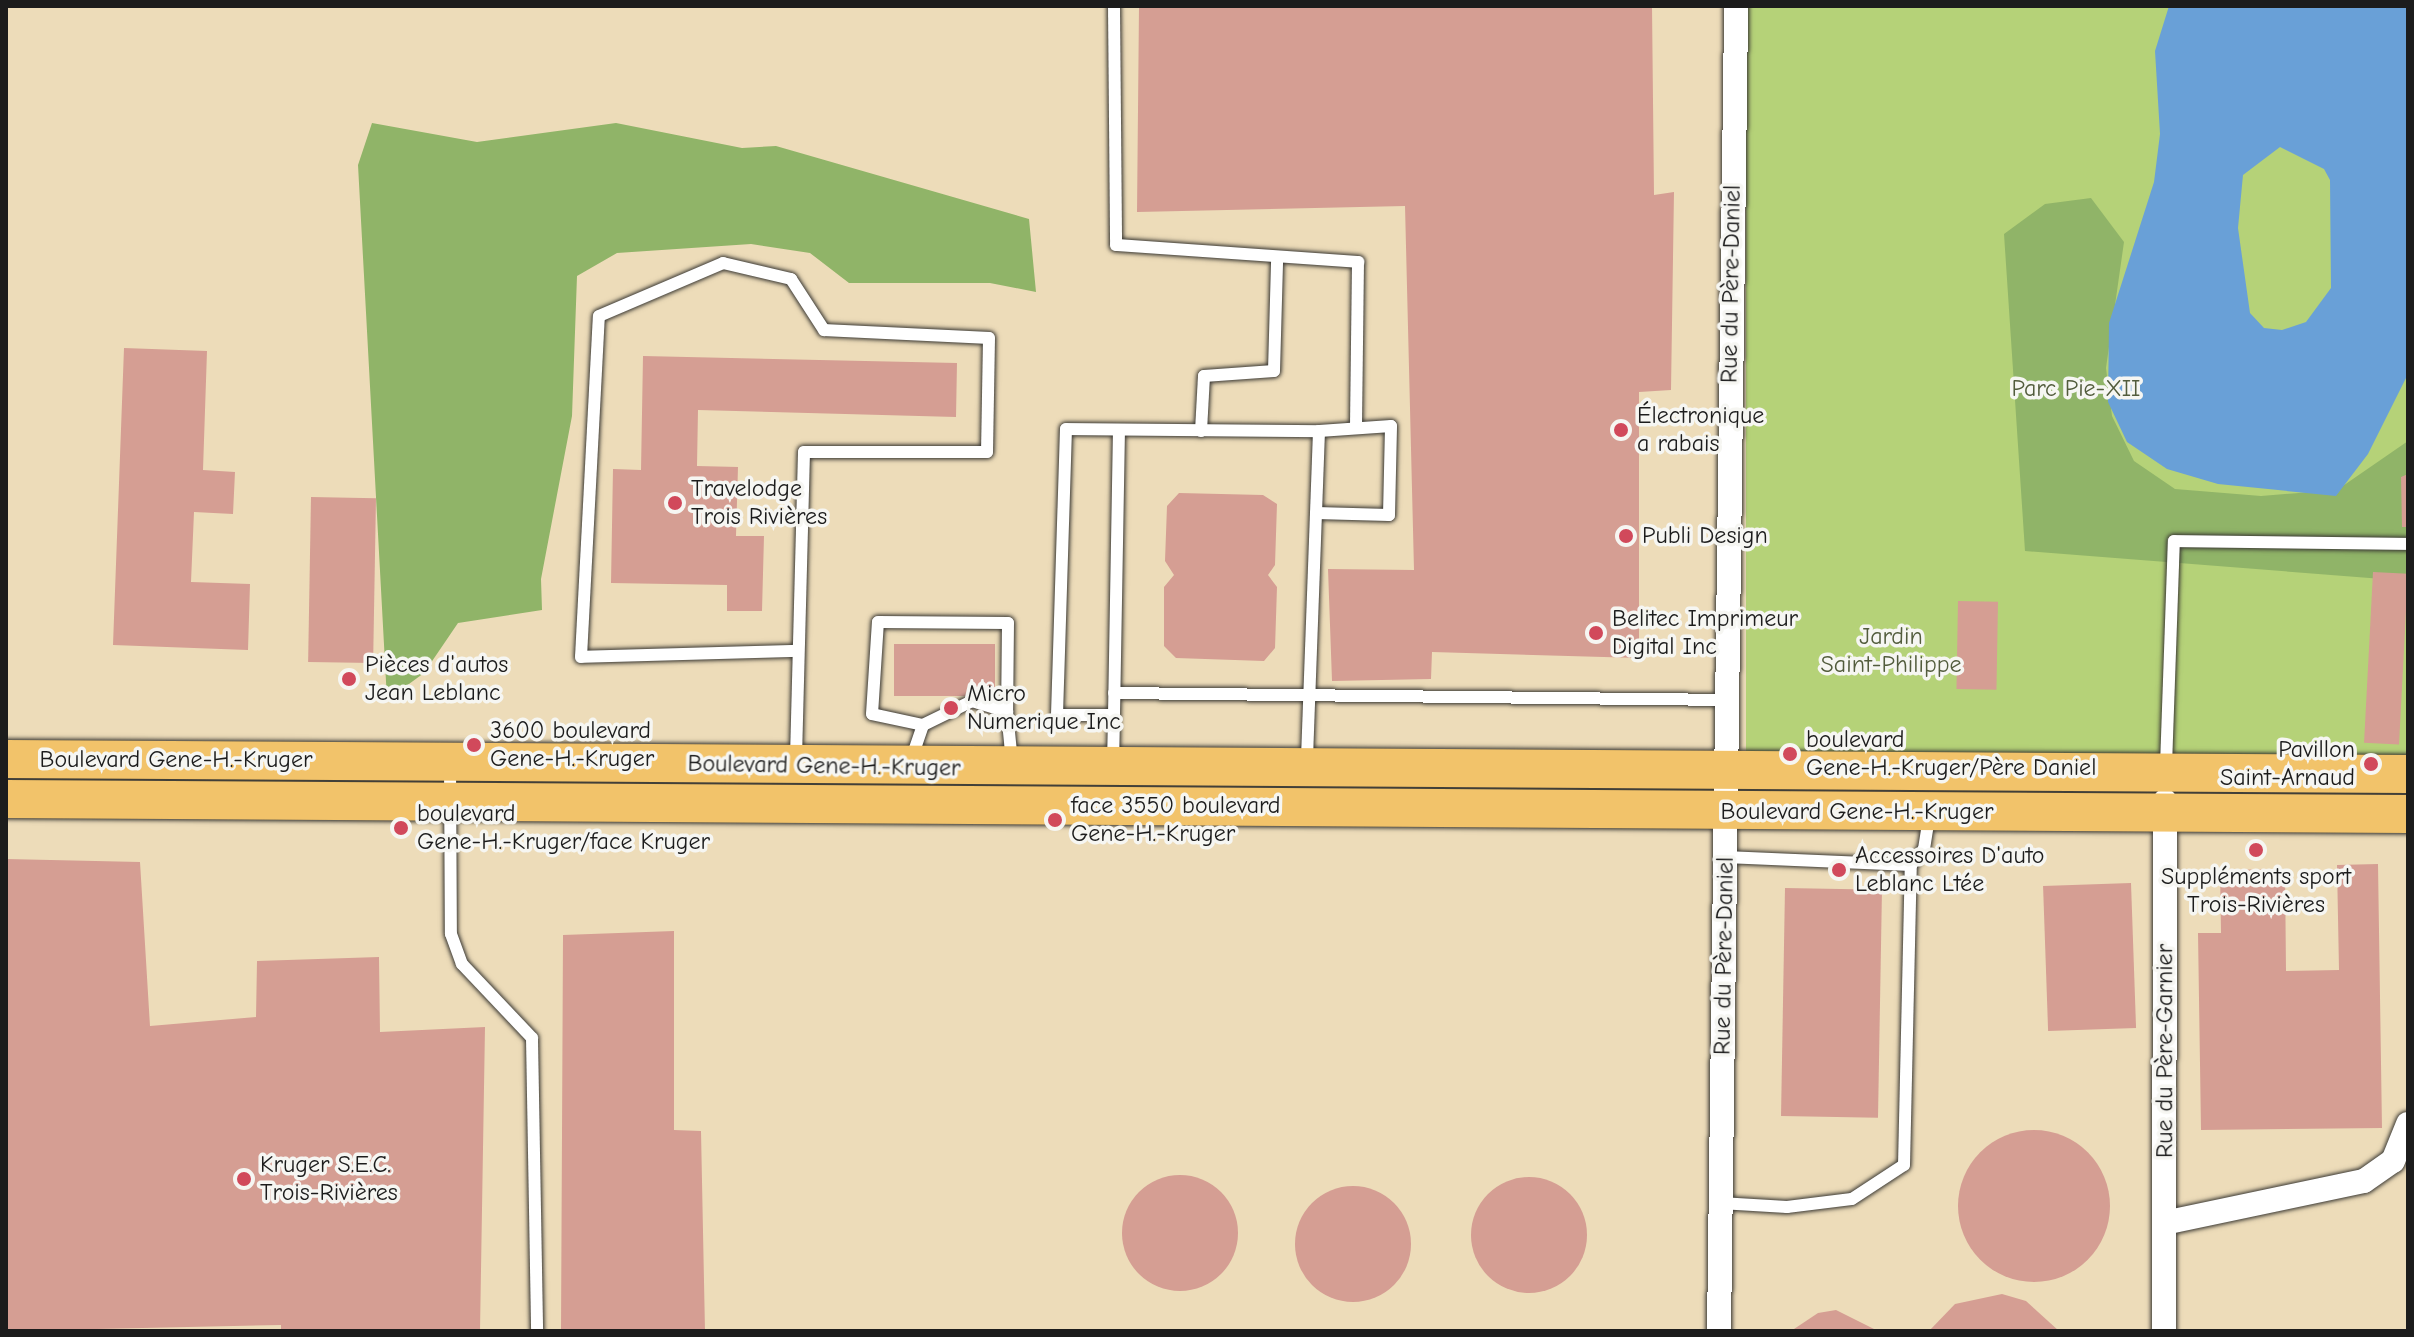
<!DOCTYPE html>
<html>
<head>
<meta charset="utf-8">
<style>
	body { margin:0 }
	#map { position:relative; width:2414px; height:1337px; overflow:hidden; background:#eddcb9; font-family:"Comic Neue",sans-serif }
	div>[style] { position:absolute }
	.green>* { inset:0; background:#b5d278; transform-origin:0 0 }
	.forest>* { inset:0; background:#90b468 }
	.water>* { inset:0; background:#69a0d7 }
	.building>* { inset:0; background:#d59e93; transform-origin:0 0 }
	.round { border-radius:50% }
	.roads { filter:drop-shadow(0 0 2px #3b3934) drop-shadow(0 0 2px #3b3934) }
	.lane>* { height:12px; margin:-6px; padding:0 6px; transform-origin:6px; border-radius:6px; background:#fff }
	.street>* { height:24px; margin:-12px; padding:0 12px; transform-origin:12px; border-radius:12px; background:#fff }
	.primary>* { height:38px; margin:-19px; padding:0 19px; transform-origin:19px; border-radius:19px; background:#f2c36a }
	.dots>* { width:22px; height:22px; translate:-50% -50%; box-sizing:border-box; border:4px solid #f6f6f2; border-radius:50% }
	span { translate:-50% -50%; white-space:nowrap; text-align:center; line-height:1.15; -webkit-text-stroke:7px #f6f6f2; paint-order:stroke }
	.street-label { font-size:24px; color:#1c1c1c }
	.park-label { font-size:24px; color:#525c3c }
	.poi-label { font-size:24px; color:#1c1c1c }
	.left { translate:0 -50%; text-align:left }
	.right { translate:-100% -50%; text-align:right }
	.frame { position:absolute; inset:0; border:8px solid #1c1c1c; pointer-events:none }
</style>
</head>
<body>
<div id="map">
	<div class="green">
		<div style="left:1746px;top:6px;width:662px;height:772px"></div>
	</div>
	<div class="forest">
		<div style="clip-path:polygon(372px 123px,477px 142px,616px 123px,742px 148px,776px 146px,1029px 219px,1036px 292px,990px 283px,849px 283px,810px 253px,751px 244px,617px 253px,577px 276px,572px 416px,541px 579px,542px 610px,458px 623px,424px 673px,387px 700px,358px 165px)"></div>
		<div style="clip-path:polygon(2091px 198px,2124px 242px,2106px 368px,2112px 416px,2134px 461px,2175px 489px,2261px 496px,2337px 490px,2408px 441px,2408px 581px,2025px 551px,2004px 234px,2045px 204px)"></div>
	</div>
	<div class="water">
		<div style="clip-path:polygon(evenodd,2169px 6px,2408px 6px,2408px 374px,2368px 454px,2336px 496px,2218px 484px,2167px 469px,2127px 442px,2108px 402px,2109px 323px,2154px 182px,2160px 134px,2155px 51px,2169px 6px,2280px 147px,2324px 169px,2330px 180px,2331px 288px,2306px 322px,2282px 330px,2264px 328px,2250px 313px,2238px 228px,2243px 175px,2280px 147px)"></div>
	</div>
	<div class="building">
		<div style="clip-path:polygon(1139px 6px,1652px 6px,1654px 195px,1674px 192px,1671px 390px,1639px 392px,1639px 658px,1432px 652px,1431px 679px,1332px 681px,1328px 569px,1414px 570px,1405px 206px,1137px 212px)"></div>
		<div style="clip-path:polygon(124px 348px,207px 351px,203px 470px,235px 472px,233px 514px,194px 512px,191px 582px,250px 584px,248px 650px,113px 645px)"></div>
		<div style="clip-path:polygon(643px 356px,957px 363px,956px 417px,698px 410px,697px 466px,738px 467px,736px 536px,764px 536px,762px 611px,727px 611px,727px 585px,611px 583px,613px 469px,641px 470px)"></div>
		<div style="clip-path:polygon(2408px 474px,2408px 527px,2402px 527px,2401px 477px)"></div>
		<div style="clip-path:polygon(1179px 493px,1263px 495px,1277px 504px,1275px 565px,1268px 575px,1277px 587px,1275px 648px,1264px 661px,1176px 658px,1164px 646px,1164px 587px,1174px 575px,1165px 561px,1167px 506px)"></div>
		<div style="left:311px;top:497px;width:65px;height:165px;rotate:1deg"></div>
		<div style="left:2373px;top:572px;width:35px;height:171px;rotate:3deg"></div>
		<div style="left:1958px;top:601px;width:40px;height:88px;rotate:1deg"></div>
		<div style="left:894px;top:644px;width:101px;height:52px"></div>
		<div style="clip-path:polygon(6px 859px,140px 862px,150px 1026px,256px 1017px,257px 961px,379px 957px,380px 1032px,485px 1027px,480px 1331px,281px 1331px,281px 1325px,6px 1331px)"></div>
		<div style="clip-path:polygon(2378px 864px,2382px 1128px,2201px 1130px,2198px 933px,2221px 933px,2220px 870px,2285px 869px,2286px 971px,2339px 970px,2337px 865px)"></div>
		<div style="left:2131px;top:883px;width:145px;height:88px;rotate:88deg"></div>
		<div style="left:1785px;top:888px;width:97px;height:228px;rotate:1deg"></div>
		<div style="clip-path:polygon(674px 931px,674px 1130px,701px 1131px,705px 1331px,561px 1331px,563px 935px)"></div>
		<div class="round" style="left:1958px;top:1130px;width:152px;height:152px"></div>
		<div class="round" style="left:1122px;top:1175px;width:116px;height:116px"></div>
		<div class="round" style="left:1471px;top:1177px;width:116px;height:116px"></div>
		<div class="round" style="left:1295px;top:1186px;width:116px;height:116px"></div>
		<div style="clip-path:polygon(2002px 1294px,2026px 1301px,2059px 1331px,1929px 1331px,1955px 1304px)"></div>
		<div style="clip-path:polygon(1836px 1310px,1878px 1331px,1791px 1331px,1818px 1313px)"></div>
	</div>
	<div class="roads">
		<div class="lane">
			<div style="left:1114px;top:6px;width:239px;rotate:89.5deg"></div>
			<div style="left:1116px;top:245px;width:243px;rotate:4deg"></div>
			<div style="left:1358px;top:262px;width:165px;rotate:90.7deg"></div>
			<div style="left:1201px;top:431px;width:55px;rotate:-86.9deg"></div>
			<div style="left:1204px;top:376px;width:70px;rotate:-4.1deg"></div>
			<div style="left:1274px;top:371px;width:110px;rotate:-88.4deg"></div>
			<div style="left:1316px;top:513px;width:73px;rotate:1.6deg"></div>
			<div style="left:1389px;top:515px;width:89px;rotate:-88.7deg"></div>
			<div style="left:1391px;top:426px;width:72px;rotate:176deg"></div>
			<div style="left:794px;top:651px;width:213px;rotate:178.4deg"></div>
			<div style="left:581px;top:657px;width:341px;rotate:-87deg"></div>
			<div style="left:599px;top:316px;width:135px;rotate:-23.1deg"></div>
			<div style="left:723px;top:263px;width:70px;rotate:13.2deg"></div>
			<div style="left:791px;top:279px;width:61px;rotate:57.1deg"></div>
			<div style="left:824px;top:330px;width:165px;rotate:2.8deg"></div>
			<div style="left:989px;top:338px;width:114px;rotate:91deg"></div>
			<div style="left:987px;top:452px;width:183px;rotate:180deg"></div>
			<div style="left:804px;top:452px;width:308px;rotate:91.5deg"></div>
			<div style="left:1114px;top:693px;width:613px;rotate:0.65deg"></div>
			<div style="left:1114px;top:715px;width:284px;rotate:-89deg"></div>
			<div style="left:923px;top:725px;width:52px;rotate:-167.8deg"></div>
			<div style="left:872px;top:714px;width:92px;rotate:-86.3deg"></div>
			<div style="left:878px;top:622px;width:130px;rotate:0.4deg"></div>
			<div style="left:1008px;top:623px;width:89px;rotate:90.6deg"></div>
			<div style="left:911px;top:760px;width:37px;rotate:-71deg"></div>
			<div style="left:923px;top:725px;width:55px;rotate:-26.1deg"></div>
			<div style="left:972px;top:701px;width:37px;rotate:17deg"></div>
			<div style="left:1007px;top:712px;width:50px;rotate:84.3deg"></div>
			<div style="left:450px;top:764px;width:170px;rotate:89.7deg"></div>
			<div style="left:451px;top:934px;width:32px;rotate:70deg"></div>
			<div style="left:462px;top:964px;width:102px;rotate:46.6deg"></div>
			<div style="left:532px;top:1038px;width:293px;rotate:89deg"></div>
			<div style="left:1113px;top:764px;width:49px;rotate:-88.8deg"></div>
			<div style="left:1114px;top:715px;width:57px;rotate:180deg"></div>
			<div style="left:1057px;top:715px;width:286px;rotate:-88.2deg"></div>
			<div style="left:1066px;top:429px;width:253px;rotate:0.5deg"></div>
			<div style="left:1319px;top:431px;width:331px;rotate:92.1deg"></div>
			<div style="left:2166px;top:766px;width:225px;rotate:-88deg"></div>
			<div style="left:2174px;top:541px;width:234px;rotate:0.7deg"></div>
			<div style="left:1725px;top:857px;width:186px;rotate:2.5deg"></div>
			<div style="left:1911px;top:865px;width:21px;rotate:-51deg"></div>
			<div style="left:1924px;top:849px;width:33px;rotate:-81deg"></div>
			<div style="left:1720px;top:1203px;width:67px;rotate:3.4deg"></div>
			<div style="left:1787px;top:1207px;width:65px;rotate:-7deg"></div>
			<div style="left:1852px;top:1199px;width:62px;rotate:-33.2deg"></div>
			<div style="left:1904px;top:1165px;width:300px;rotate:-88.7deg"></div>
		</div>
		<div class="street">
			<div style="left:2164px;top:1223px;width:204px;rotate:-11.9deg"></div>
			<div style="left:2364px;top:1181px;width:35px;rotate:-35deg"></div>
			<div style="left:2393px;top:1161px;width:40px;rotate:-68deg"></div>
			<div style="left:1719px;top:1331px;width:1325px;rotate:-89.26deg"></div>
			<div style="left:2164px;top:1331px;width:530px;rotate:-89.89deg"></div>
		</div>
		<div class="primary">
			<div style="left:6px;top:759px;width:2402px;rotate:0.36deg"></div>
			<div style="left:6px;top:799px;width:2402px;rotate:0.36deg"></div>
		</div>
	</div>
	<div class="dots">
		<div style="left:1621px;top:430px;background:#d1495b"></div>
		<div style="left:675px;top:503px;background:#d1495b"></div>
		<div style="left:1626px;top:536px;background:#d1495b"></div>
		<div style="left:1596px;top:633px;background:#d1495b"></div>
		<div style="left:349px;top:679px;background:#d1495b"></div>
		<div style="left:951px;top:708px;background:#d1495b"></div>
		<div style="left:474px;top:745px;background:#d1495b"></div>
		<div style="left:1790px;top:754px;background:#d1495b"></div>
		<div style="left:2371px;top:764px;background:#d1495b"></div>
		<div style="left:1055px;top:820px;background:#d1495b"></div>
		<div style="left:401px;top:828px;background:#d1495b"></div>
		<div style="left:2256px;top:850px;background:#d1495b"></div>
		<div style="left:1839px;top:870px;background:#d1495b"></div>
		<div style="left:244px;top:1179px;background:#d1495b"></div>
	</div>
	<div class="street-label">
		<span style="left:1731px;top:284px;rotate:-89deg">Rue du Père-Daniel</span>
		<span style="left:176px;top:760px">Boulevard Gene-H.-Kruger</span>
		<span style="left:824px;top:766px;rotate:1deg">Boulevard Gene-H.-Kruger</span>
		<span style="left:1857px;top:812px">Boulevard Gene-H.-Kruger</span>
		<span style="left:1724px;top:956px;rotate:-89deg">Rue du Père-Daniel</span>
		<span style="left:2165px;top:1051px;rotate:-90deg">Rue du Père-Garnier</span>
	</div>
	<div class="park-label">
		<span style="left:2076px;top:389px">Parc Pie-XII</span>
		<span style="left:1891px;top:651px">Jardin<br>Saint-Philippe</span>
	</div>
	<div class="poi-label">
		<span class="left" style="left:1637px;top:430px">Électronique<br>a rabais</span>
		<span class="left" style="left:691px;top:503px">Travelodge<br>Trois Rivières</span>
		<span class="left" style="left:1642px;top:536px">Publi Design</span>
		<span class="left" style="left:1612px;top:633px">Belitec Imprimeur<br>Digital Inc</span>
		<span class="left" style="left:365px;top:679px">Pièces d'autos<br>Jean Leblanc</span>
		<span class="left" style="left:967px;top:708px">Micro<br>Numerique Inc</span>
		<span class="left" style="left:490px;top:745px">3600 boulevard<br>Gene-H.-Kruger</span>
		<span class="left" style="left:1806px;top:754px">boulevard<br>Gene-H.-Kruger/Père Daniel</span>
		<span class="right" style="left:2355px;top:764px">Pavillon<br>Saint-Arnaud</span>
		<span class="left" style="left:1071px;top:820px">face 3550 boulevard<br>Gene-H.-Kruger</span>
		<span class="left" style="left:417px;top:828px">boulevard<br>Gene-H.-Kruger/face Kruger</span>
		<span class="left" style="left:1855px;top:870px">Accessoires D'auto<br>Leblanc Ltée</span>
		<span style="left:2256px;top:891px">Suppléments sport<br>Trois-Rivières</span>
		<span class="left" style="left:260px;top:1179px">Kruger S.E.C.<br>Trois-Rivières</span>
	</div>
	<div class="frame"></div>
</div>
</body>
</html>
